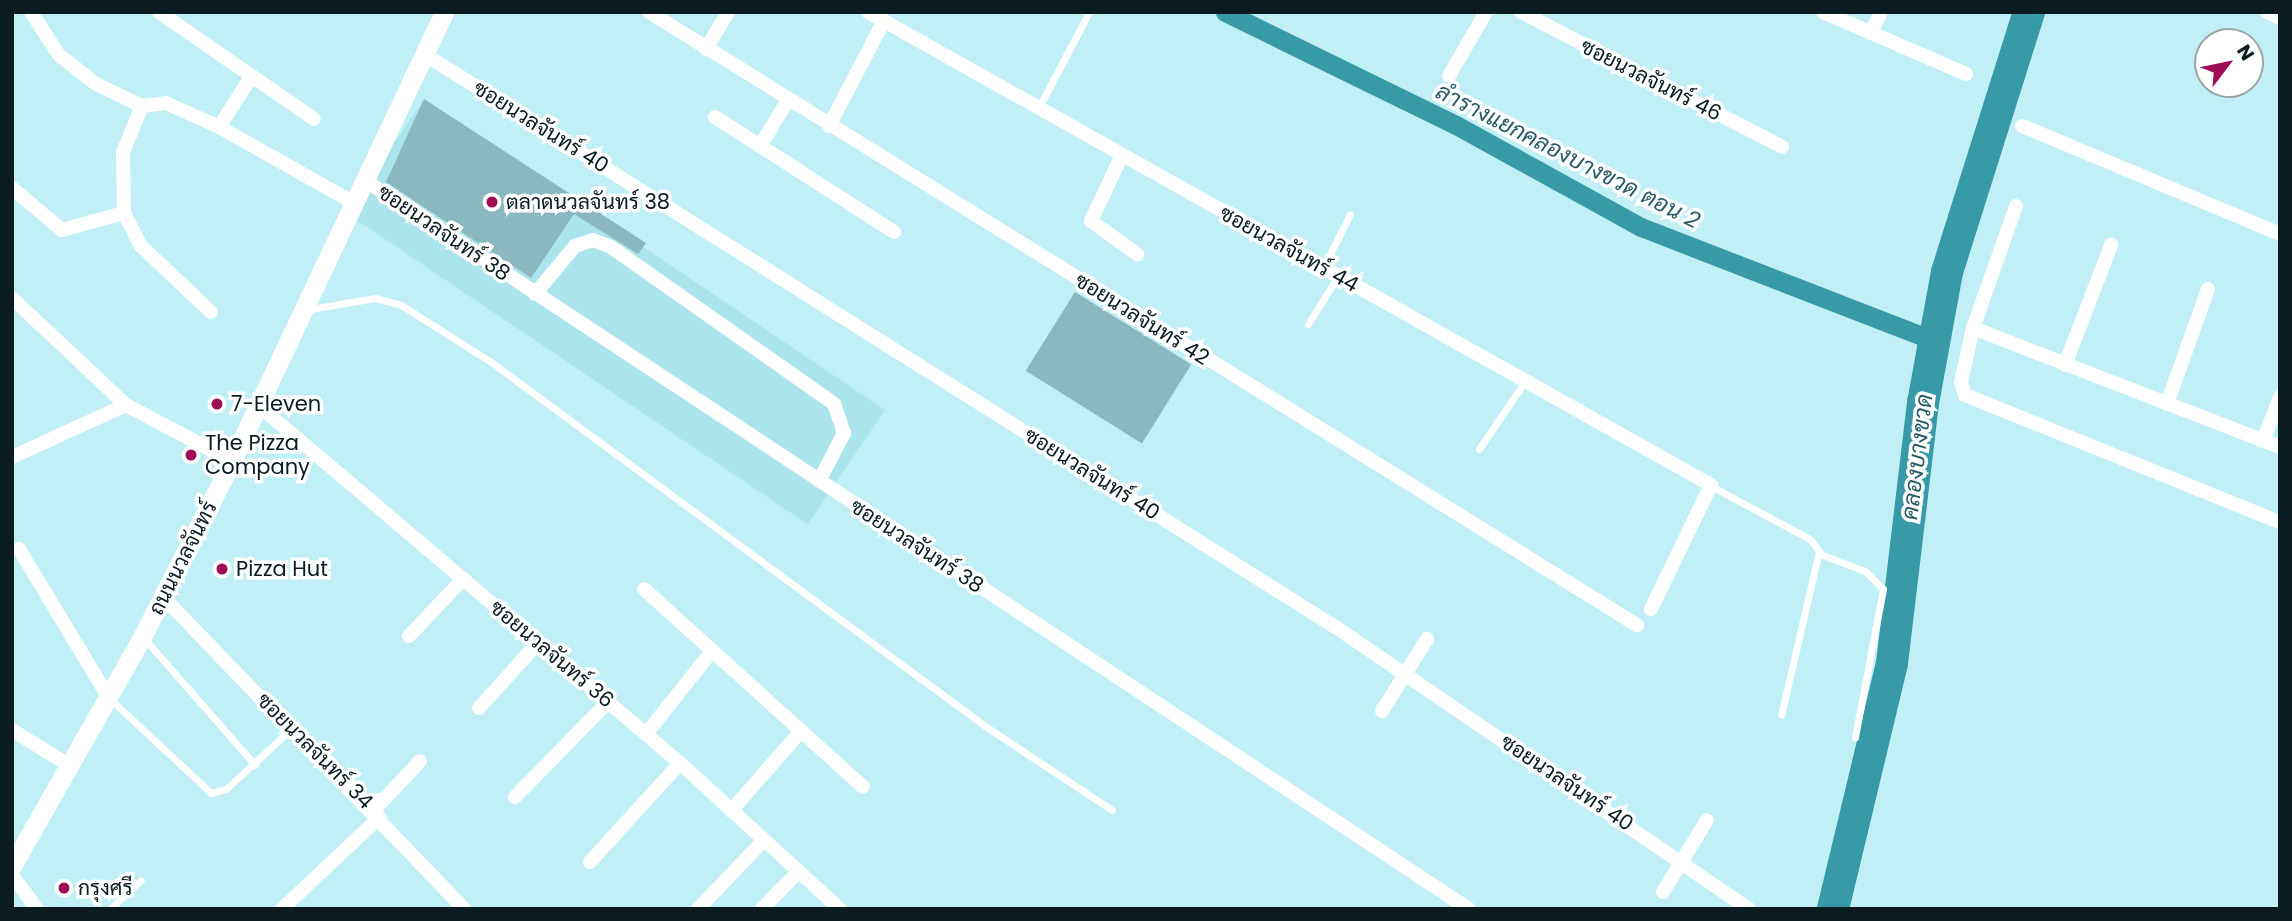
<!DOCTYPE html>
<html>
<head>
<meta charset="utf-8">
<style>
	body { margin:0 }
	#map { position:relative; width:2292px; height:921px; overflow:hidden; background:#c0eff6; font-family:Poppins,Sarabun,sans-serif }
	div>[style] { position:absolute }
	.built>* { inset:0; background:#ace4ed; transform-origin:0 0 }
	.canal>* { height:19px; margin:-9.5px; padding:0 9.5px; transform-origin:9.5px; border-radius:9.5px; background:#3899a7 }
	.river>* { height:32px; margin:-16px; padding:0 16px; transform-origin:16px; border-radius:16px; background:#3899a7 }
	.building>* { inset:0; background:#8bb7bf; transform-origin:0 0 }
	.lane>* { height:7px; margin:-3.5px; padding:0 3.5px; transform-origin:3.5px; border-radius:3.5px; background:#fff }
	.street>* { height:14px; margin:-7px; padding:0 7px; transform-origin:7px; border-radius:7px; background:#fff }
	.secondary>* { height:19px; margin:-9.5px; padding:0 9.5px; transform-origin:9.5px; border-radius:9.5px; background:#fff }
	.dots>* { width:19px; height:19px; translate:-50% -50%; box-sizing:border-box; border:4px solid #fff; border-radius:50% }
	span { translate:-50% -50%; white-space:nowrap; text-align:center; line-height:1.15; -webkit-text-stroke:7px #fff; paint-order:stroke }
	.street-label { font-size:21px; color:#0a1c1f }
	.poi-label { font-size:21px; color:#0a1c1f }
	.left { translate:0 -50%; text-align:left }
	.water-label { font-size:23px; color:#265c64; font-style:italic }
	.frame { position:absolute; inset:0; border:14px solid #0a1c1f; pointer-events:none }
	.north { position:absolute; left:2194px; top:28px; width:70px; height:70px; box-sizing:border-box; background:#fff; border:2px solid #9da4a5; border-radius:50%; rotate:58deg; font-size:19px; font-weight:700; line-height:28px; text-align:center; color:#0a1c1f }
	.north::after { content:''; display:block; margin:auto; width:24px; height:32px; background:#9f0c56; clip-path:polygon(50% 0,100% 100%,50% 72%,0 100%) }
</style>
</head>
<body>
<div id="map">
	<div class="built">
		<div style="left:424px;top:99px;width:556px;height:138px;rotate:34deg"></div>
	</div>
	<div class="canal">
		<div style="left:1225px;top:12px;width:257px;rotate:26.1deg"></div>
		<div style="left:1456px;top:125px;width:211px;rotate:28.9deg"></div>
		<div style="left:1641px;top:227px;width:315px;rotate:21.2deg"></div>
	</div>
	<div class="river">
		<div style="left:1833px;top:909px;width:253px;rotate:-76.5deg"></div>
		<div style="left:1892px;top:663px;width:262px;rotate:-83.2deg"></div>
		<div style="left:1923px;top:403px;width:133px;rotate:-79.6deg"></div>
		<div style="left:1947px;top:272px;width:273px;rotate:-72.5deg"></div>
	</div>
	<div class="building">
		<div style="clip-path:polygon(424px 99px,646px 243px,638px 254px,574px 214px,531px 278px,386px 182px)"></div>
		<div style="left:1075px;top:292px;width:137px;height:93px;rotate:32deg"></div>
	</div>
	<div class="lane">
		<div style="left:1039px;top:107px;width:107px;rotate:-62.2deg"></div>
		<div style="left:1323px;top:268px;width:60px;rotate:-63.4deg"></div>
		<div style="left:305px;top:310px;width:71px;rotate:-9.7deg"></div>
		<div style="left:375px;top:298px;width:27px;rotate:15deg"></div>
		<div style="left:401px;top:305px;width:107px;rotate:32.3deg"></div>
		<div style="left:491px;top:362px;width:614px;rotate:36.38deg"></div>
		<div style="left:985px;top:726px;width:152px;rotate:33.5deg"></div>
		<div style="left:1308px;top:324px;width:57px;rotate:-58deg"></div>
		<div style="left:1479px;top:449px;width:82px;rotate:-55.9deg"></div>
		<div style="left:1711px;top:486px;width:112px;rotate:28.2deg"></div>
		<div style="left:1810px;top:539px;width:15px;rotate:53deg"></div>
		<div style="left:1819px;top:551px;width:168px;rotate:103deg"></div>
		<div style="left:1820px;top:554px;width:48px;rotate:20.7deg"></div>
		<div style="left:1865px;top:571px;width:25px;rotate:45deg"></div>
		<div style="left:1883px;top:589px;width:151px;rotate:100.7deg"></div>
		<div style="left:143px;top:637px;width:170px;rotate:48.8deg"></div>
		<div style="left:110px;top:699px;width:138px;rotate:42.9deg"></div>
		<div style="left:211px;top:793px;width:16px;rotate:-15deg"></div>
		<div style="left:226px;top:789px;width:90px;rotate:-42.7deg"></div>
		<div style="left:110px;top:909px;width:42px;rotate:-43.1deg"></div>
	</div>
	<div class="street">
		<div style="left:31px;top:12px;width:51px;rotate:56.9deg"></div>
		<div style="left:59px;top:55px;width:47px;rotate:38.1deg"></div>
		<div style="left:96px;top:84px;width:51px;rotate:25.6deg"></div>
		<div style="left:142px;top:106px;width:24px;rotate:-7deg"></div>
		<div style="left:166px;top:103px;width:58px;rotate:24.4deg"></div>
		<div style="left:219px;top:127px;width:157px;rotate:29.3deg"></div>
		<div style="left:159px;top:12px;width:188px;rotate:34.6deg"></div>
		<div style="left:649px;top:12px;width:1163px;rotate:31.82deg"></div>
		<div style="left:868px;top:12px;width:967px;rotate:29.3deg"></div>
		<div style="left:1711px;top:485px;width:138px;rotate:115.8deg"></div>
		<div style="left:1521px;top:12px;width:294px;rotate:27.3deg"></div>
		<div style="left:1823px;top:12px;width:156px;rotate:23.4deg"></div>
		<div style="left:2267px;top:12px;width:14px;rotate:25deg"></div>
		<div style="left:1871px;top:33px;width:23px;rotate:-65deg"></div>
		<div style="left:706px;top:49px;width:43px;rotate:-59.3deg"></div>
		<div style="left:424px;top:54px;width:1078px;rotate:32.16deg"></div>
		<div style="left:1337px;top:628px;width:499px;rotate:34.3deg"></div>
		<div style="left:1449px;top:76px;width:74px;rotate:-60deg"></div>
		<div style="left:142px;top:106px;width:50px;rotate:112.4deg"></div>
		<div style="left:123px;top:152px;width:61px;rotate:89.1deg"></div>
		<div style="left:124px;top:213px;width:37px;rotate:63deg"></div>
		<div style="left:141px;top:246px;width:96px;rotate:43.3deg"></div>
		<div style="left:715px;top:117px;width:213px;rotate:32.7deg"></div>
		<div style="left:829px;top:126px;width:119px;rotate:-62.4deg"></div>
		<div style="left:2022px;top:126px;width:280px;rotate:22.7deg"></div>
		<div style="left:219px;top:127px;width:59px;rotate:-57.4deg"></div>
		<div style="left:760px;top:146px;width:54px;rotate:-58.7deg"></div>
		<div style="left:1122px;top:155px;width:73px;rotate:115.2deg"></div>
		<div style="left:1091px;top:221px;width:57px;rotate:35.7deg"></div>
		<div style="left:366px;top:181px;width:1322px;rotate:33.43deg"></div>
		<div style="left:12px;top:188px;width:65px;rotate:40deg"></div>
		<div style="left:62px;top:230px;width:64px;rotate:-15.3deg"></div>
		<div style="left:2016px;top:206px;width:129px;rotate:109.4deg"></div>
		<div style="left:1973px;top:328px;width:55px;rotate:102.5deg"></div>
		<div style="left:1961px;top:382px;width:14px;rotate:73deg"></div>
		<div style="left:1965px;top:395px;width:340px;rotate:22deg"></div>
		<div style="left:535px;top:294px;width:62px;rotate:-50.2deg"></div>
		<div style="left:575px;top:246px;width:19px;rotate:-18deg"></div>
		<div style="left:593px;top:240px;width:19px;rotate:21deg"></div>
		<div style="left:611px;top:247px;width:273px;rotate:35.1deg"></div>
		<div style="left:834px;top:404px;width:31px;rotate:71deg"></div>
		<div style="left:844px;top:433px;width:54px;rotate:117.5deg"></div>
		<div style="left:12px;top:298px;width:156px;rotate:43.2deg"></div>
		<div style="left:126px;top:405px;width:120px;rotate:27.8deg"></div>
		<div style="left:1973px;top:328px;width:329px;rotate:21.2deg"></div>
		<div style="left:2065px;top:365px;width:129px;rotate:-69deg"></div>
		<div style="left:2167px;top:404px;width:122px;rotate:-70.4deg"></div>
		<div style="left:259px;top:406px;width:552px;rotate:40.3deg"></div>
		<div style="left:680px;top:763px;width:217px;rotate:42.4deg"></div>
		<div style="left:2263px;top:441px;width:47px;rotate:-68.9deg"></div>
		<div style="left:12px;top:457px;width:125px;rotate:-24.5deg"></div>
		<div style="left:19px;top:549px;width:174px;rotate:58.9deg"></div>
		<div style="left:644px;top:589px;width:295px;rotate:42.1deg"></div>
		<div style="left:163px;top:597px;width:434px;rotate:46deg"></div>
		<div style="left:409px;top:636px;width:79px;rotate:-46.5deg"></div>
		<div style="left:479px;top:708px;width:88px;rotate:-47.8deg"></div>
		<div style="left:1382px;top:711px;width:85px;rotate:-58deg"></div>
		<div style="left:12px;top:730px;width:68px;rotate:31.8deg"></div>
		<div style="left:646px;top:734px;width:106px;rotate:-51.5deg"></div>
		<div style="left:515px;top:797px;width:133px;rotate:-45.6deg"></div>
		<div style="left:374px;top:810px;width:67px;rotate:-46.8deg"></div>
		<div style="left:731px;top:811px;width:106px;rotate:-48.8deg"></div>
		<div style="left:590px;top:862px;width:134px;rotate:-47.7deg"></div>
		<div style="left:12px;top:875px;width:42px;rotate:53.7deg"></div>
		<div style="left:1663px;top:892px;width:84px;rotate:-58.6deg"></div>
		<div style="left:282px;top:909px;width:134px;rotate:-43.2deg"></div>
		<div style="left:698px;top:909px;width:95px;rotate:-46.3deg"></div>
		<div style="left:762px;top:909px;width:52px;rotate:-45.8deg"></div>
	</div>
	<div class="secondary">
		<div style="left:12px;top:866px;width:263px;rotate:-60.4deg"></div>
		<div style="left:142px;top:637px;width:198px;rotate:-62.9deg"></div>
		<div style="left:232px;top:461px;width:497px;rotate:-64.7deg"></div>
	</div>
	<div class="dots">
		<div style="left:492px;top:202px;background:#9f0c56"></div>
		<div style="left:217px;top:404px;background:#9f0c56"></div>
		<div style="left:191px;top:455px;background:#9f0c56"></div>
		<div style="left:222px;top:569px;background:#9f0c56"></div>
		<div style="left:64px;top:888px;background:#9f0c56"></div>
	</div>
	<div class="street-label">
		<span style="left:1651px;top:80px;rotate:27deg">ซอยนวลจันทร์ 46</span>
		<span style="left:541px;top:127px;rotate:32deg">ซอยนวลจันทร์ 40</span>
		<span style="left:444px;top:233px;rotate:34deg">ซอยนวลจันทร์ 38</span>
		<span style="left:1289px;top:249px;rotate:29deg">ซอยนวลจันทร์ 44</span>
		<span style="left:1142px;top:319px;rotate:32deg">ซอยนวลจันทร์ 42</span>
		<span style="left:1092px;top:474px;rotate:32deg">ซอยนวลจันทร์ 40</span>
		<span style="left:917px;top:546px;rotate:33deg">ซอยนวลจันทร์ 38</span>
		<span style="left:183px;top:558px;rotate:-63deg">ถนนนวลจันทร์</span>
		<span style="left:552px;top:654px;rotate:40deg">ซอยนวลจันทร์ 36</span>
		<span style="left:315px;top:751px;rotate:45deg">ซอยนวลจันทร์ 34</span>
		<span style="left:1567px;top:783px;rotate:34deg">ซอยนวลจันทร์ 40</span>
	</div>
	<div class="poi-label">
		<span class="left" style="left:506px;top:202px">ตลาดนวลจันทร์ 38</span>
		<span class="left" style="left:231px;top:404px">7-Eleven</span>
		<span class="left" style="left:205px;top:455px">The Pizza<br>Company</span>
		<span class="left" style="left:236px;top:569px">Pizza Hut</span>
		<span class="left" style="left:78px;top:888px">กรุงศรี</span>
	</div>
	<div class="water-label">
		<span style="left:1568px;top:156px;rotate:27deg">ลำรางแยกคลองบางขวด ตอน 2</span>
		<span style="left:1917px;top:457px;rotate:-83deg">คลองบางขวด</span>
	</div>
	<div class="frame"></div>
	<div class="north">N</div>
</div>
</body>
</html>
